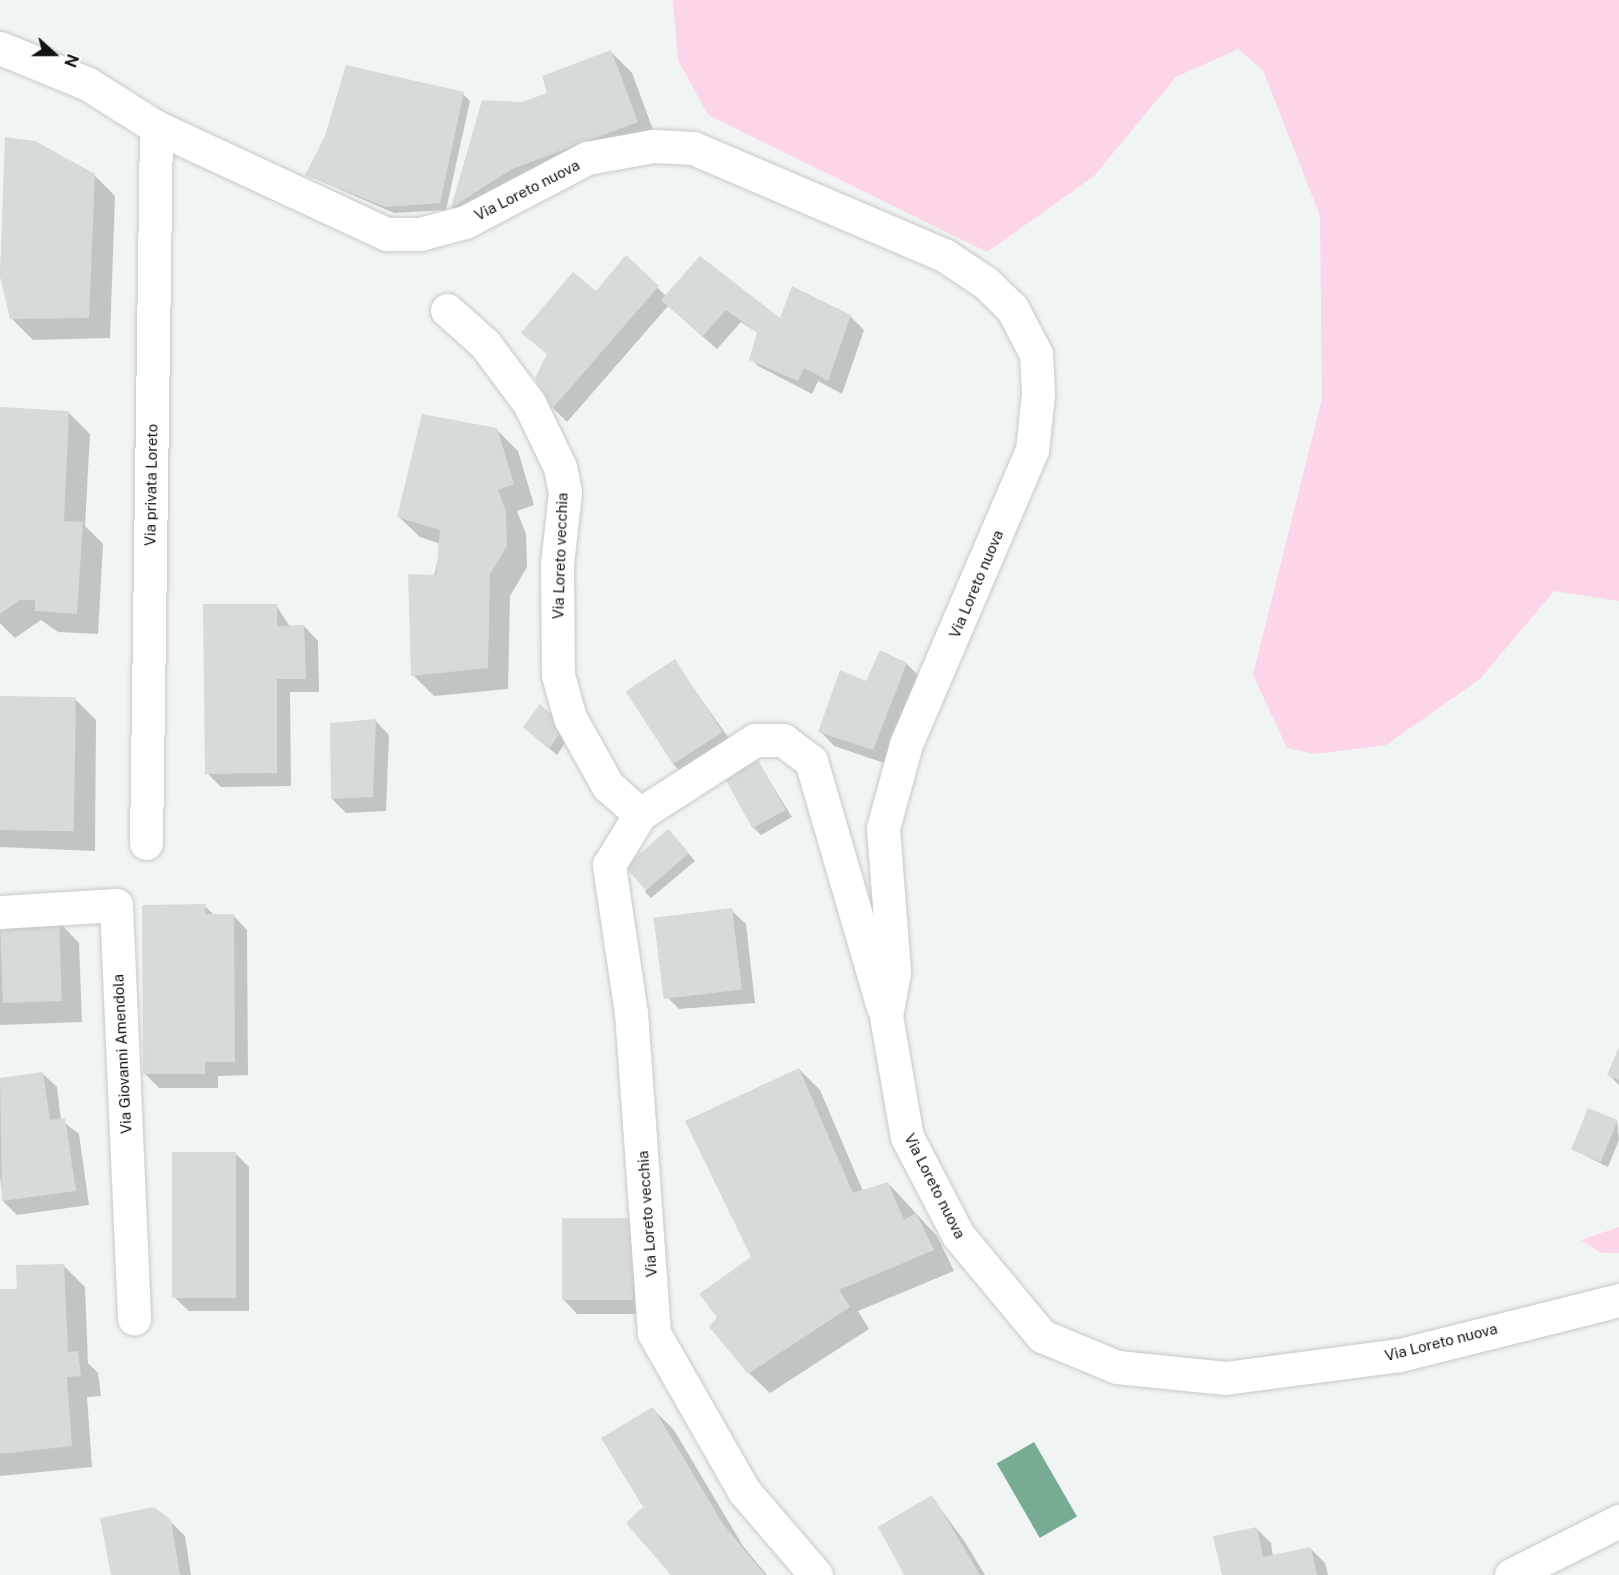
<!DOCTYPE html>
<html>
<head>
<meta charset="utf-8">
<style>
	body { margin:0 }
	#map { position:relative; width:1619px; height:1575px; overflow:hidden; background:#f0f5f3; font-family:"Public Sans",sans-serif }
	div>[style] { position:absolute }
	.green>* { inset:0; background:#fcd5e8 }
	.water>* { inset:0; background:#77ac93; transform-origin:0 0 }
	.shadow>* { inset:0; background:#0003 }
	.building>* { inset:0; background:#d6dad8; transform-origin:0 0 }
	.roads { filter:drop-shadow(0 0 2px #c6cac8) drop-shadow(0 0 2px #c6cac8) }
	.minor>* { height:33px; margin:-16.5px; padding:0 16.5px; transform-origin:16.5px; border-radius:16.5px; background:#fff }
	span { translate:-50% -50%; white-space:nowrap; text-align:center; line-height:1.15; -webkit-text-stroke:4.5px #fff; paint-order:stroke }
	.street-label { font-size:15px; color:#121313 }
	.north { position:absolute; left:24px; top:24px; width:60px; height:60px; -webkit-text-stroke:4px #fff; paint-order:stroke; rotate:111deg; font-size:16px; font-weight:700; line-height:24px; text-align:center; color:#121313 }
	.north::after { content:''; display:block; margin:auto; width:21px; height:27px; background:#121313; clip-path:polygon(50% 0,100% 100%,50% 72%,0 100%) }
</style>
</head>
<body>
<div id="map">
	<div class="green">
		<div style="clip-path:polygon(673px 0,1619px 0,1619px 601px,1554px 591px,1480px 679px,1386px 745px,1314px 754px,1287px 748px,1253px 675px,1322px 399px,1320px 216px,1263px 70px,1238px 49px,1176px 77px,1094px 176px,987px 252px,708px 115px,678px 60px)"></div>
		<div style="clip-path:polygon(1619px 1227px,1619px 1253px,1601px 1253px,1581px 1240px)"></div>
	</div>
	<div class="water">
		<div style="left:1034px;top:1442px;width:86px;height:43px;rotate:60deg"></div>
	</div>
	<div class="shadow">
		<div style="clip-path:polygon(611px 52px,632px 73px,658px 143px,473px 228px,453px 208px,483px 102px,522px 104px,549px 94px)"></div>
		<div style="clip-path:polygon(463px 94px,470px 101px,446px 210px,394px 213px,307px 175px,327px 137px)"></div>
		<div style="clip-path:polygon(7px 139px,94px 175px,115px 196px,110px 338px,33px 340px,12px 319px,0 275px)"></div>
		<div style="clip-path:polygon(626px 257px,666px 296px,780px 320px,850px 316px,864px 330px,842px 394px,818px 381px,812px 394px,758px 366px,751px 359px,758px 333px,741px 322px,717px 349px,668px 306px,567px 422px,553px 408px,548px 355px,523px 333px,596px 294px)"></div>
		<div style="clip-path:polygon(0 409px,69px 413px,90px 434px,85px 526px,103px 544px,98px 634px,58px 632px,41px 620px,15px 638px,0 623px)"></div>
		<div style="clip-path:polygon(496px 429px,518px 451px,534px 505px,517px 511px,526px 534px,527px 567px,510px 596px,508px 689px,434px 696px,413px 675px,441px 544px,420px 537px,399px 517px)"></div>
		<div style="clip-path:polygon(276px 605px,290px 627px,304px 626px,318px 641px,319px 692px,290px 692px,291px 786px,221px 787px,207px 773px)"></div>
		<div style="clip-path:polygon(674px 661px,735px 747px,687px 778px,673px 764px)"></div>
		<div style="clip-path:polygon(907px 664px,921px 678px,887px 764px,834px 746px,820px 731px,867px 683px)"></div>
		<div style="clip-path:polygon(0 698px,75px 699px,96px 720px,95px 851px,0 847px)"></div>
		<div style="clip-path:polygon(375px 720px,389px 735px,386px 811px,346px 813px,332px 799px)"></div>
		<div style="clip-path:polygon(525px 727px,571px 734px,557px 755px)"></div>
		<div style="clip-path:polygon(758px 762px,792px 817px,761px 835px,754px 828px)"></div>
		<div style="clip-path:polygon(675px 837px,695px 861px,651px 898px,645px 892px)"></div>
		<div style="clip-path:polygon(205px 906px,215px 916px,233px 915px,247px 930px,248px 1075px,218px 1076px,218px 1088px,159px 1088px,145px 1074px)"></div>
		<div style="clip-path:polygon(731px 910px,746px 924px,755px 1003px,679px 1009px,665px 995px)"></div>
		<div style="clip-path:polygon(59px 922px,79px 943px,82px 1022px,0 1025px,0 925px)"></div>
		<div style="clip-path:polygon(1619px 1051px,1619px 1085px,1609px 1075px)"></div>
		<div style="clip-path:polygon(799px 1069px,820px 1090px,863px 1191px,888px 1183px,937px 1236px,954px 1271px,858px 1311px,869px 1329px,770px 1393px,749px 1373px,753px 1257px)"></div>
		<div style="clip-path:polygon(42px 1073px,57px 1087px,61px 1120px,79px 1134px,89px 1205px,17px 1215px,3px 1201px,0 1176px,0 1079px)"></div>
		<div style="clip-path:polygon(1617px 1121px,1619px 1140px,1608px 1167px,1572px 1149px)"></div>
		<div style="clip-path:polygon(235px 1153px,249px 1167px,249px 1311px,189px 1311px,174px 1297px)"></div>
		<div style="clip-path:polygon(632px 1220px,646px 1314px,577px 1314px,563px 1299px)"></div>
		<div style="clip-path:polygon(64px 1266px,85px 1287px,88px 1363px,98px 1373px,101px 1396px,87px 1397px,92px 1467px,0 1476px,0 1290px,19px 1290px)"></div>
		<div style="clip-path:polygon(653px 1409px,674px 1430px,743px 1546px,767px 1575px,673px 1575px,645px 1507px)"></div>
		<div style="clip-path:polygon(932px 1497px,965px 1542px,985px 1575px,906px 1575px)"></div>
		<div style="clip-path:polygon(170px 1521px,185px 1536px,191px 1575px,112px 1575px)"></div>
		<div style="clip-path:polygon(1257px 1529px,1271px 1543px,1273px 1557px,1311px 1549px,1325px 1563px,1328px 1575px,1223px 1575px)"></div>
	</div>
	<div class="building">
		<div style="clip-path:polygon(611px 50px,638px 122px,512px 169px,451px 208px,482px 100px,522px 102px,547px 93px,542px 76px)"></div>
		<div style="clip-path:polygon(346px 65px,464px 92px,440px 203px,386px 207px,305px 175px,325px 136px)"></div>
		<div style="clip-path:polygon(5px 137px,35px 141px,95px 174px,89px 318px,10px 319px,0 277px)"></div>
		<div style="clip-path:polygon(626px 255px,659px 286px,552px 409px,535px 378px,547px 354px,521px 333px,573px 272px,596px 291px)"></div>
		<div style="clip-path:polygon(700px 256px,780px 318px,792px 286px,851px 315px,828px 381px,804px 368px,798px 381px,749px 360px,757px 332px,726px 310px,703px 336px,661px 300px)"></div>
		<div style="clip-path:polygon(0 407px,69px 411px,64px 521px,83px 522px,77px 614px,35px 611px,35px 600px,20px 600px,0 614px)"></div>
		<div style="clip-path:polygon(422px 414px,497px 428px,514px 484px,498px 490px,506px 512px,507px 546px,490px 574px,488px 668px,411px 676px,408px 574px,436px 575px,440px 530px,397px 517px)"></div>
		<div style="clip-path:polygon(203px 604px,277px 604px,277px 626px,304px 625px,306px 679px,277px 679px,277px 773px,205px 774px)"></div>
		<div style="clip-path:polygon(880px 650px,907px 663px,873px 750px,818px 732px,840px 670px,866px 681px)"></div>
		<div style="left:675px;top:659px;width:87px;height:59px;rotate:57deg"></div>
		<div style="left:0;top:696px;width:76px;height:134px;rotate:1deg"></div>
		<div style="clip-path:polygon(540px 704px,565px 726px,549px 749px,523px 727px)"></div>
		<div style="clip-path:polygon(376px 719px,373px 797px,331px 799px,330px 723px)"></div>
		<div style="left:758px;top:760px;width:57px;height:38px;rotate:61deg"></div>
		<div style="left:668px;top:829px;width:32px;height:57px;rotate:49deg"></div>
		<div style="clip-path:polygon(206px 904px,205px 914px,234px 914px,235px 1062px,205px 1062px,205px 1074px,143px 1074px,142px 905px)"></div>
		<div style="left:732px;top:908px;width:82px;height:79px;rotate:83deg"></div>
		<div style="left:59px;top:920px;width:81px;height:59px;rotate:88deg"></div>
		<div style="clip-path:polygon(1619px 1047px,1619px 1080px,1607px 1075px)"></div>
		<div style="clip-path:polygon(799px 1068px,853px 1193px,888px 1182px,904px 1220px,916px 1213px,934px 1250px,839px 1290px,850px 1307px,748px 1374px,709px 1327px,717px 1317px,699px 1294px,751px 1257px,685px 1121px)"></div>
		<div style="clip-path:polygon(43px 1072px,50px 1120px,65px 1118px,76px 1191px,2px 1201px,0 1078px)"></div>
		<div style="left:1588px;top:1108px;width:32px;height:45px;rotate:22deg"></div>
		<div style="left:172px;top:1152px;width:64px;height:146px"></div>
		<div style="left:562px;top:1218px;width:71px;height:82px"></div>
		<div style="clip-path:polygon(64px 1264px,68px 1352px,78px 1351px,81px 1376px,67px 1377px,72px 1446px,0 1454px,0 1289px,17px 1289px,16px 1265px)"></div>
		<div style="clip-path:polygon(653px 1407px,723px 1524px,765px 1575px,671px 1575px,626px 1523px,643px 1507px,601px 1438px)"></div>
		<div style="clip-path:polygon(932px 1495px,951px 1526px,980px 1575px,904px 1575px,878px 1527px)"></div>
		<div style="clip-path:polygon(154px 1507px,171px 1520px,180px 1575px,111px 1575px,100px 1518px)"></div>
		<div style="clip-path:polygon(1257px 1527px,1263px 1557px,1311px 1547px,1317px 1575px,1222px 1575px,1213px 1536px)"></div>
	</div>
	<div class="roads">
		<div class="minor">
			<div style="left:0;top:48px;width:95px;rotate:22.2deg"></div>
			<div style="left:88px;top:84px;width:80px;rotate:32.3deg"></div>
			<div style="left:156px;top:127px;width:255px;rotate:24.9deg"></div>
			<div style="left:387px;top:234px;width:33px"></div>
			<div style="left:420px;top:234px;width:47px;rotate:-14.9deg"></div>
			<div style="left:465px;top:222px;width:138px;rotate:-27.7deg"></div>
			<div style="left:587px;top:158px;width:67px;rotate:-10.3deg"></div>
			<div style="left:653px;top:146px;width:40px;rotate:2.9deg"></div>
			<div style="left:693px;top:148px;width:273px;rotate:23.1deg"></div>
			<div style="left:944px;top:255px;width:50px;rotate:33.7deg"></div>
			<div style="left:986px;top:283px;width:36px;rotate:44deg"></div>
			<div style="left:1012px;top:308px;width:52px;rotate:62.4deg"></div>
			<div style="left:1036px;top:354px;width:40px;rotate:87.1deg"></div>
			<div style="left:1038px;top:394px;width:56px;rotate:96.1deg"></div>
			<div style="left:1032px;top:450px;width:320px;rotate:113.2deg"></div>
			<div style="left:906px;top:744px;width:87px;rotate:105.3deg"></div>
			<div style="left:883px;top:828px;width:144px;rotate:85.6deg"></div>
			<div style="left:894px;top:972px;width:45px;rotate:100.3deg"></div>
			<div style="left:886px;top:1016px;width:123px;rotate:80.2deg"></div>
			<div style="left:907px;top:1137px;width:110px;rotate:62.5deg"></div>
			<div style="left:958px;top:1235px;width:131px;rotate:50.3deg"></div>
			<div style="left:1042px;top:1336px;width:81px;rotate:22.5deg"></div>
			<div style="left:1117px;top:1367px;width:109px;rotate:5.8deg"></div>
			<div style="left:1225px;top:1378px;width:177px;rotate:-7.5deg"></div>
			<div style="left:1400px;top:1355px;width:226px;rotate:-14.1deg"></div>
			<div style="left:447px;top:310px;width:51px;rotate:41.8deg"></div>
			<div style="left:485px;top:344px;width:74px;rotate:53.3deg"></div>
			<div style="left:529px;top:403px;width:71px;rotate:64.2deg"></div>
			<div style="left:560px;top:467px;width:25px;rotate:79deg"></div>
			<div style="left:565px;top:492px;width:73px;rotate:96.3deg"></div>
			<div style="left:557px;top:565px;width:110px;rotate:89.5deg"></div>
			<div style="left:558px;top:675px;width:45px;rotate:74.4deg"></div>
			<div style="left:570px;top:718px;width:78px;rotate:60.8deg"></div>
			<div style="left:608px;top:786px;width:43px;rotate:41.2deg"></div>
			<div style="left:146px;top:843px;width:716px;rotate:-89.2deg"></div>
			<div style="left:0;top:912px;width:116px;rotate:-3.5deg"></div>
			<div style="left:116px;top:905px;width:414px;rotate:87.5deg"></div>
			<div style="left:816px;top:1575px;width:111px;rotate:-130.6deg"></div>
			<div style="left:744px;top:1491px;width:182px;rotate:-119.7deg"></div>
			<div style="left:654px;top:1333px;width:321px;rotate:-94.1deg"></div>
			<div style="left:631px;top:1013px;width:150px;rotate:-98.5deg"></div>
			<div style="left:609px;top:865px;width:60px;rotate:-58.7deg"></div>
			<div style="left:640px;top:814px;width:137px;rotate:-32.8deg"></div>
			<div style="left:755px;top:740px;width:28px"></div>
			<div style="left:783px;top:740px;width:35px;rotate:37deg"></div>
			<div style="left:811px;top:761px;width:256px;rotate:73.7deg"></div>
			<div style="left:1511px;top:1575px;width:121px;rotate:-26.6deg"></div>
		</div>
	</div>
	<div class="street-label">
		<span style="left:527px;top:190px;rotate:-27deg">Via Loreto nuova</span>
		<span style="left:151px;top:485px;rotate:-89deg">Via privata Loreto</span>
		<span style="left:560px;top:556px;rotate:-88deg">Via Loreto vecchia</span>
		<span style="left:976px;top:584px;rotate:-67deg">Via Loreto nuova</span>
		<span style="left:122px;top:1054px;rotate:-93deg">Via Giovanni Amendola</span>
		<span style="left:935px;top:1186px;rotate:63deg">Via Loreto nuova</span>
		<span style="left:647px;top:1214px;rotate:-94deg">Via Loreto vecchia</span>
		<span style="left:1441px;top:1342px;rotate:-14deg">Via Loreto nuova</span>
	</div>
	<div class="north">N</div>
</div>
</body>
</html>
